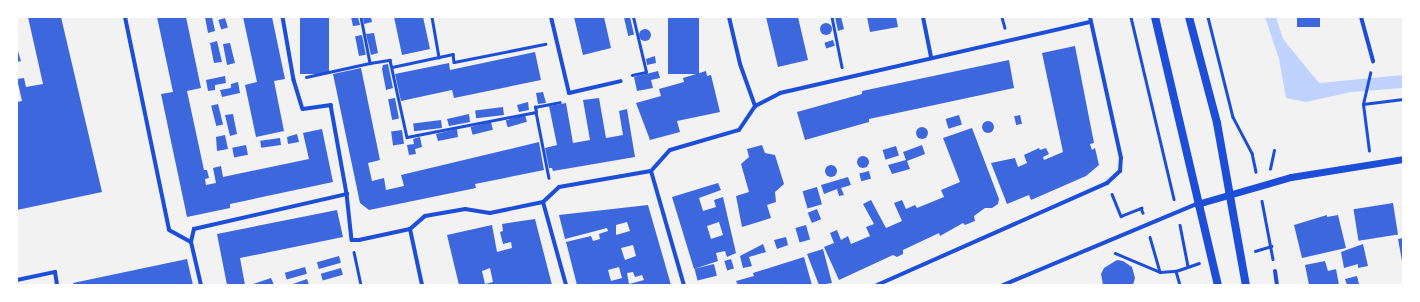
<!DOCTYPE html>
<html>
<head>
<meta charset="utf-8">
<style>
	body { margin:0 }
	#map { position:relative; width:1420px; height:302px; overflow:hidden; background:#f2f2f2; font-family:"Varela Round",sans-serif }
	div>[style] { position:absolute }
	.water>* { inset:0; background:#bfd3fe }
	.building>* { inset:0; background:#3d67dc; transform-origin:0 0 }
	.round { border-radius:50% }
	.path>* { height:2.5px; margin:-1.25px; padding:0 1.25px; transform-origin:1.25px; border-radius:1.25px; background:#1d4ed8 }
	.pedestrian>* { height:3.5px; margin:-1.75px; padding:0 1.75px; transform-origin:1.75px; border-radius:1.75px; background:#1d4ed8 }
	.minor>* { height:4px; margin:-2px; padding:0 2px; transform-origin:2px; border-radius:2px; background:#1d4ed8 }
	.tertiary>* { height:7px; margin:-3.5px; padding:0 3.5px; transform-origin:3.5px; border-radius:3.5px; background:#1d4ed8 }
	.secondary>* { height:8px; margin:-4px; padding:0 4px; transform-origin:4px; border-radius:4px; background:#1d4ed8 }
	span { translate:-50% -50%; white-space:nowrap; text-align:center; line-height:1.15; -webkit-text-stroke:3px #fff; paint-order:stroke }
	.frame { position:absolute; inset:0; border:18px solid #fff; pointer-events:none }
</style>
</head>
<body>
<div id="map">
	<div class="water">
		<div style="clip-path:polygon(1265px 17px,1276px 17px,1283px 39px,1319px 83px,1403px 75px,1403px 88px,1351px 92px,1306px 102px,1286px 98px,1279px 59px)"></div>
	</div>
	<div class="building">
		<div style="clip-path:polygon(28px 17px,61px 17px,102px 192px,17px 210px,17px 102px,22px 101px,17px 79px,24px 78px,26px 87px,43px 84px)"></div>
		<div style="clip-path:polygon(157px 17px,186px 17px,201px 88px,187px 91px,204px 170px,207px 170px,209px 178px,205px 179px,206px 185px,216px 183px,213px 168px,221px 166px,223px 177px,309px 159px,303px 133px,322px 129px,333px 182px,230px 204px,230px 208px,187px 217px,161px 94px,173px 92px)"></div>
		<div style="clip-path:polygon(205px 17px,212px 17px,215px 31px,208px 33px)"></div>
		<div style="clip-path:polygon(243px 17px,272px 17px,285px 79px,274px 81px,284px 131px,256px 137px,245px 85px,257px 82px)"></div>
		<div style="left:300px;top:17px;width:29px;height:57px"></div>
		<div style="clip-path:polygon(351px 17px,358px 17px,360px 25px,353px 26px)"></div>
		<div style="clip-path:polygon(363px 17px,371px 17px,372px 22px,364px 24px)"></div>
		<div style="clip-path:polygon(394px 17px,423px 17px,430px 49px,402px 55px)"></div>
		<div style="clip-path:polygon(574px 17px,604px 17px,611px 48px,583px 55px)"></div>
		<div style="left:630px;top:17px;width:18px;height:6px;rotate:77deg"></div>
		<div style="left:668px;top:17px;width:31px;height:57px"></div>
		<div style="clip-path:polygon(766px 17px,798px 17px,808px 60px,778px 67px)"></div>
		<div style="clip-path:polygon(835px 17px,841px 17px,844px 29px,838px 31px)"></div>
		<div style="clip-path:polygon(867px 17px,896px 17px,898px 27px,870px 32px)"></div>
		<div style="left:1297px;top:17px;width:23px;height:10px"></div>
		<div style="left:225px;top:18px;width:10px;height:7px;rotate:73deg"></div>
		<div class="round" style="left:820px;top:23px;width:12px;height:12px"></div>
		<div class="round" style="left:639px;top:29px;width:12px;height:12px"></div>
		<div style="clip-path:polygon(374px 33px,378px 53px,371px 55px,366px 34px)"></div>
		<div style="left:362px;top:35px;width:20px;height:7px;rotate:79deg"></div>
		<div style="left:833px;top:40px;width:6px;height:9px;rotate:72deg"></div>
		<div style="clip-path:polygon(217px 41px,222px 62px,214px 63px,210px 43px)"></div>
		<div style="clip-path:polygon(230px 43px,235px 63px,227px 65px,223px 44px)"></div>
		<div style="clip-path:polygon(1075px 46px,1094px 143px,1090px 144px,1092px 150px,1095px 148px,1099px 165px,1086px 176px,1031px 200px,1029px 195px,1007px 204px,991px 163px,1015px 158px,1018px 167px,1027px 163px,1024px 155px,1039px 148px,1040px 150px,1046px 148px,1049px 154px,1043px 157px,1044px 160px,1063px 152px,1042px 53px)"></div>
		<div style="clip-path:polygon(17px 48px,21px 61px,17px 62px)"></div>
		<div style="clip-path:polygon(535px 52px,541px 80px,454px 98px,452px 90px,401px 101px,395px 74px,449px 63px,450px 70px)"></div>
		<div style="clip-path:polygon(655px 56px,656px 63px,647px 65px,646px 59px)"></div>
		<div style="clip-path:polygon(1009px 60px,1014px 88px,869px 119px,869px 122px,805px 140px,797px 112px,862px 94px,862px 91px)"></div>
		<div style="clip-path:polygon(388px 64px,393px 88px,386px 90px,382px 69px,383px 65px)"></div>
		<div style="clip-path:polygon(361px 68px,380px 160px,368px 163px,372px 181px,384px 178px,386px 190px,404px 186px,401px 175px,539px 142px,544px 170px,475px 184px,476px 188px,369px 210px,360px 203px,333px 74px)"></div>
		<div style="clip-path:polygon(658px 71px,660px 78px,651px 80px,653px 88px,637px 91px,634px 77px)"></div>
		<div style="clip-path:polygon(706px 71px,707px 76px,711px 75px,720px 112px,677px 121px,680px 132px,650px 140px,636px 103px,661px 96px,659px 89px,684px 82px,683px 78px)"></div>
		<div style="clip-path:polygon(225px 76px,226px 83px,215px 85px,215px 90px,208px 91px,206px 80px)"></div>
		<div style="clip-path:polygon(238px 82px,240px 93px,222px 97px,220px 90px,231px 88px,231px 84px)"></div>
		<div style="clip-path:polygon(543px 92px,546px 103px,538px 104px,536px 93px)"></div>
		<div style="left:395px;top:98px;width:21px;height:7px;rotate:79deg"></div>
		<div style="clip-path:polygon(599px 98px,606px 138px,623px 135px,619px 111px,627px 109px,635px 157px,553px 171px,552px 168px,549px 168px,545px 148px,557px 145px,549px 106px,566px 103px,573px 143px,590px 140px,583px 100px)"></div>
		<div style="clip-path:polygon(528px 102px,529px 110px,519px 112px,517px 105px)"></div>
		<div style="left:218px;top:104px;width:21px;height:7px;rotate:76deg"></div>
		<div style="left:503px;top:107px;width:8px;height:28px;rotate:83deg"></div>
		<div style="clip-path:polygon(233px 114px,237px 134px,230px 136px,225px 115px)"></div>
		<div style="clip-path:polygon(469px 114px,470px 122px,449px 126px,447px 119px)"></div>
		<div style="left:525px;top:115px;width:7px;height:20px;rotate:74deg"></div>
		<div style="left:959px;top:115px;width:10px;height:14px;rotate:73deg"></div>
		<div style="left:1020px;top:115px;width:9px;height:6px;rotate:77deg"></div>
		<div style="left:441px;top:120px;width:8px;height:28px;rotate:83deg"></div>
		<div class="round" style="left:982px;top:121px;width:12px;height:12px"></div>
		<div style="left:491px;top:122px;width:8px;height:21px;rotate:76deg"></div>
		<div class="round" style="left:916px;top:127px;width:12px;height:12px"></div>
		<div style="clip-path:polygon(972px 128px,999px 199px,998px 204px,992px 208px,985px 208px,974px 216px,975px 221px,965px 225px,963px 223px,940px 236px,939px 233px,903px 250px,903px 254px,897px 257px,893px 255px,839px 280px,824px 247px,834px 243px,830px 233px,837px 230px,841px 240px,848px 236px,851px 244px,870px 236px,866px 227px,874px 224px,863px 204px,871px 200px,886px 228px,902px 221px,894px 203px,902px 200px,906px 209px,915px 205px,917px 208px,944px 197px,941px 190px,960px 182px,943px 138px)"></div>
		<div style="clip-path:polygon(457px 129px,458px 137px,438px 141px,436px 134px)"></div>
		<div style="left:402px;top:130px;width:14px;height:11px;rotate:82deg"></div>
		<div style="clip-path:polygon(297px 134px,299px 142px,288px 144px,287px 137px)"></div>
		<div style="clip-path:polygon(225px 135px,228px 149px,217px 151px,216px 137px)"></div>
		<div style="clip-path:polygon(420px 137px,422px 147px,415px 149px,416px 154px,409px 155px,407px 145px,414px 144px,413px 139px)"></div>
		<div style="left:280px;top:138px;width:7px;height:20px;rotate:82deg"></div>
		<div style="left:246px;top:145px;width:10px;height:14px;rotate:79deg"></div>
		<div style="clip-path:polygon(762px 145px,765px 153px,775px 155px,784px 184px,775px 192px,776px 202px,767px 205px,771px 218px,742px 227px,736px 196px,749px 192px,741px 164px,749px 157px,747px 149px)"></div>
		<div style="clip-path:polygon(922px 145px,925px 154px,907px 161px,910px 169px,892px 174px,888px 165px,906px 160px,903px 152px)"></div>
		<div style="left:896px;top:146px;width:10px;height:14px;rotate:73deg"></div>
		<div class="round" style="left:857px;top:156px;width:12px;height:12px"></div>
		<div class="round" style="left:825px;top:165px;width:12px;height:12px"></div>
		<div style="left:869px;top:171px;width:8px;height:10px;rotate:76deg"></div>
		<div style="clip-path:polygon(848px 177px,851px 185px,841px 188px,844px 195px,839px 196px,837px 189px,824px 194px,821px 185px)"></div>
		<div style="clip-path:polygon(evenodd,718px 183px,721px 190px,699px 198px,703px 211px,716px 207px,714px 200px,723px 197px,736px 253px,727px 257px,725px 251px,716px 253px,718px 261px,694px 269px,672px 197px,718px 183px,719px 222px,723px 235px,711px 239px,707px 226px,719px 222px)"></div>
		<div style="left:817px;top:187px;width:18px;height:15px;rotate:74deg"></div>
		<div style="left:1393px;top:203px;width:32px;height:40px;rotate:81deg"></div>
		<div style="clip-path:polygon(evenodd,648px 205px,671px 285px,577px 285px,566px 242px,591px 236px,593px 241px,600px 239px,599px 234px,608px 231px,607px 228px,565px 239px,559px 215px,648px 205px,627px 222px,630px 231px,616px 235px,616px 225px,627px 222px,648px 205px,633px 245px,636px 256px,625px 260px,621px 248px,633px 245px,648px 205px,619px 267px,622px 278px,611px 281px,608px 270px,619px 267px,648px 205px,633px 272px,635px 277px,642px 275px,644px 280px,629px 284px,627px 273px,633px 272px)"></div>
		<div style="left:817px;top:209px;width:11px;height:10px;rotate:68deg"></div>
		<div style="clip-path:polygon(337px 210px,343px 237px,240px 258px,245px 285px,227px 285px,217px 234px)"></div>
		<div style="clip-path:polygon(1327px 215px,1327px 217px,1338px 215px,1346px 248px,1302px 258px,1294px 225px)"></div>
		<div style="clip-path:polygon(evenodd,535px 219px,552px 285px,459px 285px,447px 235px,492px 225px,497px 252px,512px 248px,511px 242px,503px 244px,500px 232px,503px 231px,502px 224px,535px 219px,490px 268px,493px 282px,485px 284px,482px 271px,490px 268px)"></div>
		<div style="left:806px;top:225px;width:15px;height:11px;rotate:74deg"></div>
		<div style="clip-path:polygon(786px 237px,788px 245px,777px 249px,774px 240px)"></div>
		<div style="clip-path:polygon(1403px 238px,1403px 261px,1402px 261px,1398px 239px)"></div>
		<div style="clip-path:polygon(763px 244px,766px 252px,749px 257px,752px 266px,743px 268px,740px 256px)"></div>
		<div style="clip-path:polygon(1363px 244px,1368px 266px,1358px 268px,1358px 264px,1344px 268px,1341px 252px)"></div>
		<div style="clip-path:polygon(823px 249px,832px 283px,819px 285px,807px 254px)"></div>
		<div style="left:339px;top:256px;width:7px;height:23px;rotate:74deg"></div>
		<div style="clip-path:polygon(804px 257px,812px 285px,738px 285px,736px 281px,754px 276px,753px 273px)"></div>
		<div style="clip-path:polygon(187px 259px,193px 285px,74px 285px,73px 283px)"></div>
		<div style="left:731px;top:259px;width:10px;height:7px;rotate:73deg"></div>
		<div style="clip-path:polygon(1117px 260px,1123px 261px,1132px 267px,1135px 278px,1133px 285px,1103px 285px,1101px 274px,1104px 268px)"></div>
		<div style="clip-path:polygon(1325px 261px,1328px 271px,1336px 269px,1339px 285px,1309px 285px,1305px 265px)"></div>
		<div style="left:714px;top:264px;width:12px;height:20px;rotate:76deg"></div>
		<div style="left:305px;top:267px;width:7px;height:21px;rotate:74deg"></div>
		<div style="left:341px;top:268px;width:7px;height:21px;rotate:74deg"></div>
		<div style="clip-path:polygon(1357px 276px,1359px 284px,1347px 285px,1345px 279px)"></div>
		<div style="clip-path:polygon(271px 278px,274px 285px,250px 285px)"></div>
		<div style="clip-path:polygon(307px 279px,309px 285px,290px 285px)"></div>
	</div>
	<div class="path">
		<div style="left:361px;top:17px;width:47px;rotate:78.9deg"></div>
		<div style="left:370px;top:63px;width:20px;rotate:-9deg"></div>
		<div style="left:390px;top:60px;width:79px;rotate:77.6deg"></div>
		<div style="left:407px;top:137px;width:131px;rotate:-11deg"></div>
		<div style="left:536px;top:112px;width:5px;rotate:-101deg"></div>
		<div style="left:535px;top:107px;width:25px;rotate:-11deg"></div>
		<div style="left:432px;top:17px;width:41px;rotate:80.1deg"></div>
		<div style="left:832px;top:17px;width:51px;rotate:78.7deg"></div>
		<div style="left:1002px;top:17px;width:11px;rotate:75deg"></div>
		<div style="left:1131px;top:17px;width:187px;rotate:76.7deg"></div>
		<div style="left:1208px;top:17px;width:103px;rotate:76deg"></div>
		<div style="left:1233px;top:117px;width:41px;rotate:62.2deg"></div>
		<div style="left:1252px;top:153px;width:19px;rotate:78deg"></div>
		<div style="left:392px;top:67px;width:62px;rotate:-12deg"></div>
		<div style="left:453px;top:54px;width:8px;rotate:83deg"></div>
		<div style="left:454px;top:62px;width:93px;rotate:-11.2deg"></div>
		<div style="left:632px;top:75px;width:14px;rotate:-12deg"></div>
		<div style="left:646px;top:72px;width:57px;rotate:-103.3deg"></div>
		<div style="left:306px;top:77px;width:66px;rotate:-12.3deg"></div>
		<div style="left:1363px;top:104px;width:40px;rotate:-7.1deg"></div>
		<div style="left:536px;top:112px;width:67px;rotate:78.9deg"></div>
		<div style="left:1369px;top:151px;width:47px;rotate:-97.3deg"></div>
		<div style="left:1363px;top:104px;width:32px;rotate:-77deg"></div>
		<div style="left:1270px;top:169px;width:19px;rotate:-78deg"></div>
		<div style="left:1112px;top:194px;width:24px;rotate:68deg"></div>
		<div style="left:1121px;top:216px;width:22px;rotate:-22deg"></div>
		<div style="left:1141px;top:208px;width:5px;rotate:68deg"></div>
		<div style="left:1262px;top:201px;width:59px;rotate:79.3deg"></div>
		<div style="left:1180px;top:225px;width:42px;rotate:79deg"></div>
		<div style="left:1150px;top:237px;width:36px;rotate:74deg"></div>
		<div style="left:1255px;top:251px;width:17px;rotate:-17deg"></div>
		<div style="left:354px;top:252px;width:34px;rotate:78deg"></div>
		<div style="left:1115px;top:253px;width:49px;rotate:22.9deg"></div>
		<div style="left:1160px;top:272px;width:16px;rotate:-4deg"></div>
		<div style="left:1176px;top:271px;width:24px;rotate:-19deg"></div>
		<div style="left:1176px;top:271px;width:15px;rotate:74deg"></div>
	</div>
	<div class="pedestrian">
		<div style="left:283px;top:17px;width:64px;rotate:80.1deg"></div>
		<div style="left:294px;top:80px;width:30px;rotate:73deg"></div>
		<div style="left:303px;top:109px;width:28px;rotate:-8deg"></div>
		<div style="left:331px;top:105px;width:90px;rotate:79.8deg"></div>
		<div style="left:347px;top:194px;width:46px;rotate:83.8deg"></div>
		<div style="left:352px;top:240px;width:7px"></div>
		<div style="left:191px;top:242px;width:13px;rotate:-77deg"></div>
		<div style="left:194px;top:229px;width:157px;rotate:-12.9deg"></div>
	</div>
	<div class="minor">
		<div style="left:125px;top:17px;width:217px;rotate:78.3deg"></div>
		<div style="left:169px;top:230px;width:25px;rotate:29deg"></div>
		<div style="left:191px;top:242px;width:44px;rotate:76.9deg"></div>
		<div style="left:551px;top:17px;width:78px;rotate:76.7deg"></div>
		<div style="left:569px;top:93px;width:53px;rotate:-13deg"></div>
		<div style="left:729px;top:17px;width:48px;rotate:76.8deg"></div>
		<div style="left:740px;top:64px;width:45px;rotate:70.3deg"></div>
		<div style="left:923px;top:17px;width:41px;rotate:78.7deg"></div>
		<div style="left:1361px;top:17px;width:46px;rotate:74.7deg"></div>
		<div style="left:651px;top:171px;width:119px;rotate:73.9deg"></div>
		<div style="left:543px;top:202px;width:86px;rotate:74.5deg"></div>
		<div style="left:410px;top:229px;width:57px;rotate:77.9deg"></div>
		<div style="left:359px;top:240px;width:52px;rotate:-12.2deg"></div>
		<div style="left:410px;top:229px;width:20px;rotate:-41deg"></div>
		<div style="left:425px;top:216px;width:41px;rotate:-9.9deg"></div>
		<div style="left:465px;top:209px;width:25px;rotate:9deg"></div>
		<div style="left:490px;top:213px;width:54px;rotate:-11.7deg"></div>
		<div style="left:543px;top:202px;width:22px;rotate:-43deg"></div>
		<div style="left:559px;top:187px;width:93px;rotate:-9.9deg"></div>
		<div style="left:651px;top:171px;width:28px;rotate:-48deg"></div>
		<div style="left:670px;top:150px;width:72px;rotate:-16.2deg"></div>
		<div style="left:739px;top:130px;width:29px;rotate:-56deg"></div>
		<div style="left:755px;top:106px;width:28px;rotate:-27deg"></div>
		<div style="left:780px;top:93px;width:319px;rotate:-12.9deg"></div>
		<div style="left:1275px;top:271px;width:14px;rotate:82deg"></div>
		<div style="left:17px;top:280px;width:39px;rotate:-12deg"></div>
		<div style="left:55px;top:272px;width:13px;rotate:81deg"></div>
		<div style="left:877px;top:285px;width:252px;rotate:-23.9deg"></div>
		<div style="left:1107px;top:183px;width:18px;rotate:-43deg"></div>
		<div style="left:1120px;top:171px;width:13px;rotate:-86deg"></div>
		<div style="left:1121px;top:158px;width:144px;rotate:-102.4deg"></div>
		<div style="left:1003px;top:285px;width:210px;rotate:-22.7deg"></div>
	</div>
	<div class="tertiary">
		<div style="left:1197px;top:204px;width:98px;rotate:-16deg"></div>
		<div style="left:1291px;top:177px;width:113px;rotate:-9.1deg"></div>
	</div>
	<div class="secondary">
		<div style="left:1155px;top:17px;width:275px;rotate:76.8deg"></div>
		<div style="left:1189px;top:17px;width:110px;rotate:75.2deg"></div>
		<div style="left:1217px;top:123px;width:165px;rotate:79.9deg"></div>
	</div>
	<div class="frame"></div>
</div>
</body>
</html>
